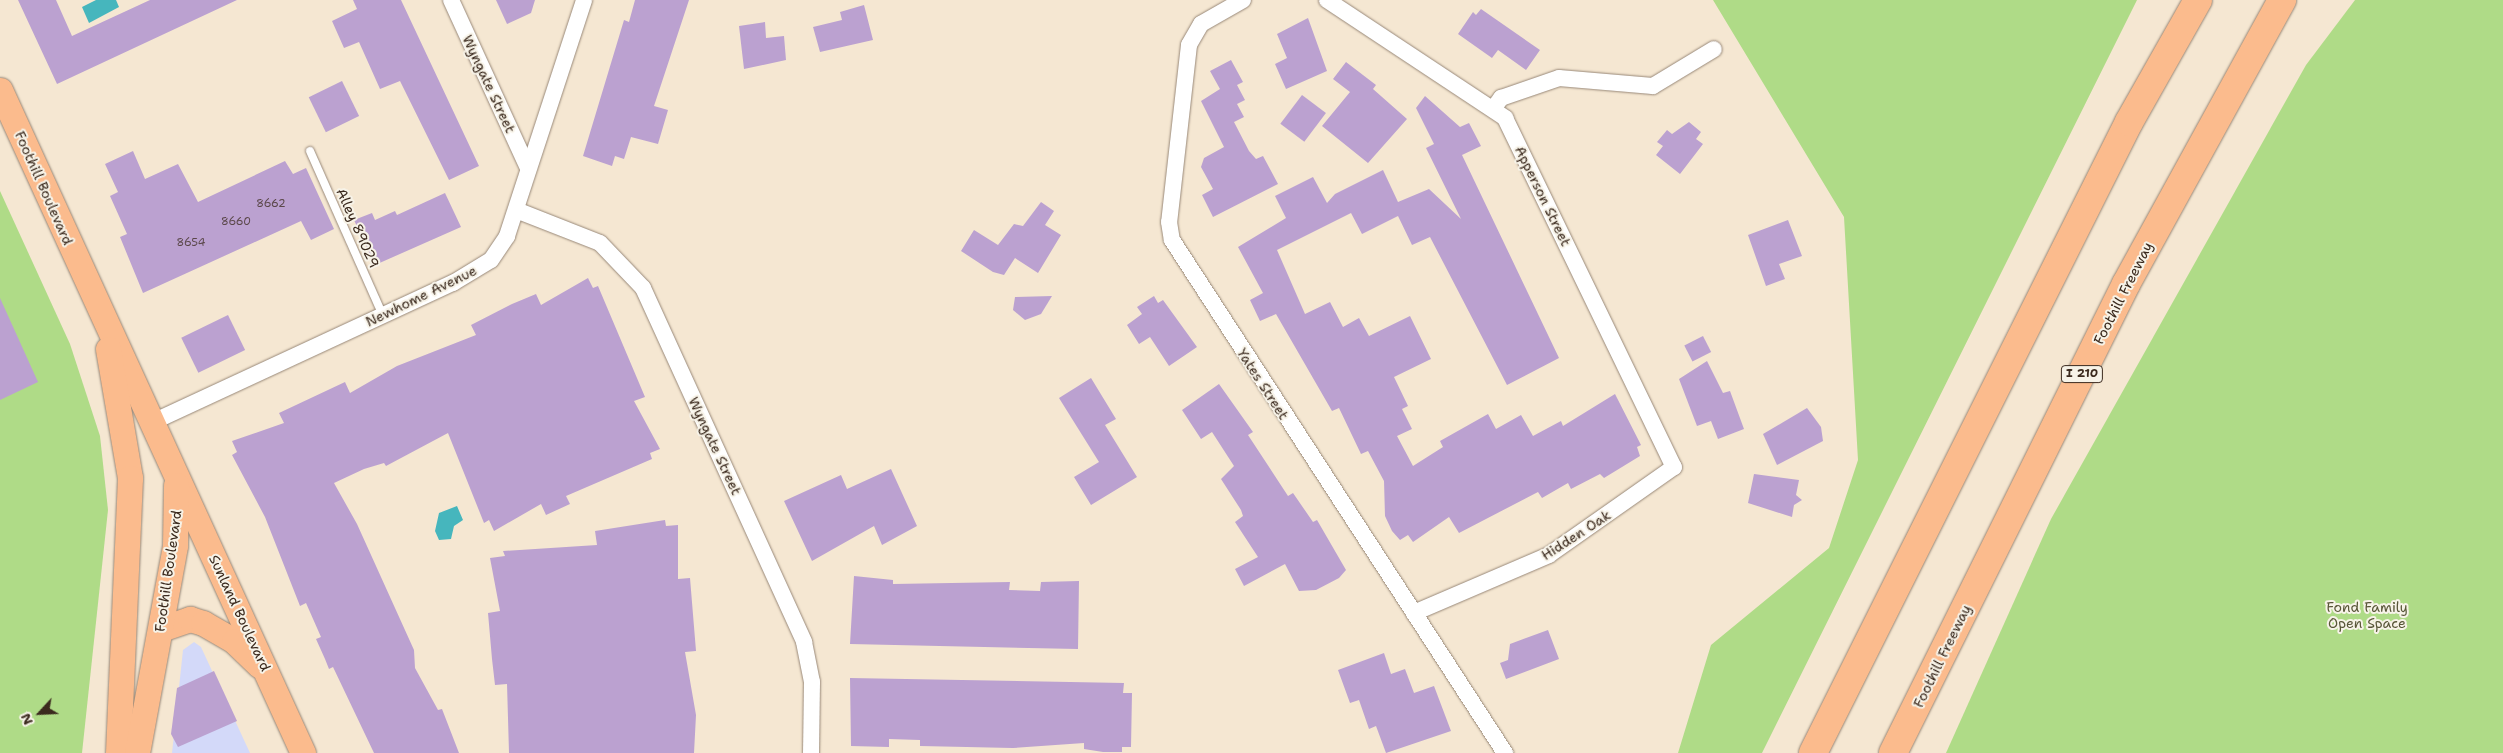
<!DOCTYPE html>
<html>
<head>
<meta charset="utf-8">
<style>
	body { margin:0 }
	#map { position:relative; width:2503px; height:753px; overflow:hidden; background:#f5e7d2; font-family:"Shantell Sans",sans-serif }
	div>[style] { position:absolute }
	.built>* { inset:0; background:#d3d9f9 }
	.green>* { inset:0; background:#afdb87 }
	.water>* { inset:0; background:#46b6bd }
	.building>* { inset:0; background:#bba1d0; transform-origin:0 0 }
	.roads { filter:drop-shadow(0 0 1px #988878) drop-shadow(0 0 1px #988878) }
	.service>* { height:8px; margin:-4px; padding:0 4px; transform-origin:4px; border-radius:4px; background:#fff }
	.minor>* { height:16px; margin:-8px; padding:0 8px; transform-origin:8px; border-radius:8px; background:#fff }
	.primary>* { height:25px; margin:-12.5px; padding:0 12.5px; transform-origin:12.5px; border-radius:12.5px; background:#fbbb8d }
	.motorway>* { height:28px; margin:-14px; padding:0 14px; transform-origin:14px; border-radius:14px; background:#fbbb8d }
	span { translate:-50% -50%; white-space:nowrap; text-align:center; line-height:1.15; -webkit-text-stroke:4px #f7f3e8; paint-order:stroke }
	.number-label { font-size:11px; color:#5b484a }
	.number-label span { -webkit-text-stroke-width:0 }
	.shield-label span { padding:1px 4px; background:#f7f3e8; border:1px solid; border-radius:4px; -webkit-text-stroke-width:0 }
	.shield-label { font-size:12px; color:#3b2a1e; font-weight:700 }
	.street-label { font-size:14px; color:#3b2a1e }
	.park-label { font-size:14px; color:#585638 }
	.north { position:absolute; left:15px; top:688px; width:50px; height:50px; -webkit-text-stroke:4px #f7f3e8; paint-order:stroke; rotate:245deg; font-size:14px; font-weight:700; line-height:20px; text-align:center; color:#3b2a1e }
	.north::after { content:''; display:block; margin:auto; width:18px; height:22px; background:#3b2a1e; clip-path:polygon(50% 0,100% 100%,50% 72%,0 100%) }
</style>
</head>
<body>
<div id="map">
	<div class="built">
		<div style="clip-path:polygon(194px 642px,201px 647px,250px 753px,172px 753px,183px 650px)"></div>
	</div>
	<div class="green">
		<div style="clip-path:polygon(1713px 0,2137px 0,1762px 753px,1678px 753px,1711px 645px,1829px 548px,1858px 460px,1844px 217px)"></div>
		<div style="clip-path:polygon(2355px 0,2503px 0,2503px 753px,1946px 753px,2051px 519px,2306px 65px)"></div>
		<div style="clip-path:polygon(0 191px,70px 344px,100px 436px,108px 510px,82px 753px,0 753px)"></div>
	</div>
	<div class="water">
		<div style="clip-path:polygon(96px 0,116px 0,119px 7px,89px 23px,82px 7px)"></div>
		<div style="clip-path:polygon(457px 506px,463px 520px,454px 526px,451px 539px,439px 540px,435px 531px,439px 513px)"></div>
	</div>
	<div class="building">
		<div style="clip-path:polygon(18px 0,56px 0,72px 36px,150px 0,237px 0,57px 84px)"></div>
		<div style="clip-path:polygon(353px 0,401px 0,479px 166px,449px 180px,400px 81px,380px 89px,359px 42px,344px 48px,332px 21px,357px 9px)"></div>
		<div style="clip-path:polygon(496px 0,535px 0,531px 13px,507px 24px)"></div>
		<div style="clip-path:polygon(635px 0,689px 0,654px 106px,668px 110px,658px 144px,631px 137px,624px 159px,615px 156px,612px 166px,583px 156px,624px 20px,629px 22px)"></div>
		<div style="clip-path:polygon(864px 5px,873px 40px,820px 52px,813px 27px,842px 20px,840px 12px)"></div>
		<div style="clip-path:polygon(1481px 9px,1540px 50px,1526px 70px,1498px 50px,1492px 58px,1458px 34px,1473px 12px,1476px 15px)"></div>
		<div style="clip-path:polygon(1308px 18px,1327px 71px,1286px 89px,1275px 64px,1287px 58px,1277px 34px)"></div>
		<div style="clip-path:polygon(765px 22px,766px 38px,784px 36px,786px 60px,744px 69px,739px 26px)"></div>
		<div style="clip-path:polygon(1231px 60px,1243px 82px,1237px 85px,1245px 100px,1237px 104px,1244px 117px,1234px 122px,1249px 151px,1256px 159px,1263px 156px,1278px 184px,1213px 217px,1202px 195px,1213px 189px,1201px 167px,1204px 158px,1224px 147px,1201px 101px,1220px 89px,1210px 71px)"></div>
		<div style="clip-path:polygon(1346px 62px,1376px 85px,1373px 89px,1407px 119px,1368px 163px,1322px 126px,1350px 92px,1333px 79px)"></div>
		<div style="left:342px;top:81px;width:39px;height:37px;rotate:64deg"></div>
		<div style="left:1302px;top:95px;width:30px;height:36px;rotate:37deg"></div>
		<div style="clip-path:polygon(1425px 96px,1460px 127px,1469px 123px,1481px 146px,1462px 155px,1559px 358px,1507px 385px,1430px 237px,1412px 245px,1398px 216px,1362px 234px,1351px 213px,1277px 250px,1305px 314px,1330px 302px,1343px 327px,1359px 318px,1369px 336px,1410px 316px,1431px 359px,1394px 377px,1408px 406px,1402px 409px,1412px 429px,1397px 436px,1413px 466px,1443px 447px,1440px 441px,1488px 414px,1496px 429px,1521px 415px,1533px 436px,1561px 421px,1563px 426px,1615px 394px,1641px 445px,1637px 447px,1640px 456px,1604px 478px,1600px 474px,1571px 489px,1568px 483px,1542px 498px,1538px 492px,1459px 533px,1449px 517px,1413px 542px,1408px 535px,1400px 540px,1392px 531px,1385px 516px,1384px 481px,1368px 451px,1361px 454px,1339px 408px,1332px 411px,1276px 314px,1260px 321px,1250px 300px,1263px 293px,1238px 247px,1286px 218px,1275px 196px,1313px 177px,1327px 203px,1335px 194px,1383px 170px,1398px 202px,1429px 189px,1461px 219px,1426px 148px,1434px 144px,1416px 108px)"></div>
		<div style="clip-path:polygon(1689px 122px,1701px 132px,1696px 139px,1703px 144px,1680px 174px,1656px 155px,1663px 146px,1657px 142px,1667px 130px,1672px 134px)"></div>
		<div style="clip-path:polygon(133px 151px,145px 179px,178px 164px,198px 202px,285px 161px,293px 174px,306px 168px,334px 229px,311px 240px,301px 221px,143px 293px,120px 237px,127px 234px,110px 196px,118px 192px,105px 164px)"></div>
		<div style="clip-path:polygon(445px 193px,461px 227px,375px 265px,354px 220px,372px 213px,375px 220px,395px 211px,397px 215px)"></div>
		<div style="clip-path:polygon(1041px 202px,1054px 211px,1045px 225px,1061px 235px,1038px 273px,1015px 258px,1004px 275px,993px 272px,961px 251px,974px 230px,998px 245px,1014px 224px,1023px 226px)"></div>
		<div style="clip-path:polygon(1788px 220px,1802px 256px,1779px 264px,1785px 279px,1766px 286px,1748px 235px)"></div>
		<div style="clip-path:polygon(588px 278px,593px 288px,598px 286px,645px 397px,634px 401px,660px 449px,650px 453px,652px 459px,566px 496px,570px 504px,546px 515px,541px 504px,494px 531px,489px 520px,484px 523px,448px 433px,386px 466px,384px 463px,364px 469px,334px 483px,357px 524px,414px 650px,415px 668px,438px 710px,442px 709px,459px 753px,374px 753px,333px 667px,329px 669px,325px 659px,316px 639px,321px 637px,306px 603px,300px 606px,265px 517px,232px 455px,237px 452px,232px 441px,284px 423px,279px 413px,345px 382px,350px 393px,397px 366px,476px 335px,471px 325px,512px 304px,536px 294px,541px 305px)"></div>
		<div style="clip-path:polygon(1052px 296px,1041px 314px,1025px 320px,1013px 310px,1015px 297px)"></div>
		<div style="clip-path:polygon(1154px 296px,1158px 303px,1163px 300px,1197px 347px,1169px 366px,1150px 337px,1139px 344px,1127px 325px,1142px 314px,1137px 307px)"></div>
		<div style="clip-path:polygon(0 298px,38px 382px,0 400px)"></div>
		<div style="left:228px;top:315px;width:39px;height:52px;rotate:64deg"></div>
		<div style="left:1703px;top:336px;width:18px;height:21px;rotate:63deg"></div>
		<div style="clip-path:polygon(1707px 361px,1723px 393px,1730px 391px,1744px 429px,1718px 439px,1711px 421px,1697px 426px,1679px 379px)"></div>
		<div style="clip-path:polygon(1091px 378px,1116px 419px,1105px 425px,1137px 477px,1091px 505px,1074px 477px,1099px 462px,1059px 398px)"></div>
		<div style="clip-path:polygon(1219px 384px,1253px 432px,1248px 435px,1288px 496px,1293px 493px,1313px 522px,1317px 520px,1346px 570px,1339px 578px,1316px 590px,1299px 591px,1285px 564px,1244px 586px,1235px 569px,1258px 557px,1235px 522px,1243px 516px,1241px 510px,1221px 479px,1234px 466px,1212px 432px,1201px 439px,1182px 410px)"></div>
		<div style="clip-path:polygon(1807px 408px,1821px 427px,1823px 441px,1777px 465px,1763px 434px)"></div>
		<div style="clip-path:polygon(891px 469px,917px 526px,882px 545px,874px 526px,812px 561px,784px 501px,841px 475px,847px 489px)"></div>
		<div style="clip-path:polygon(1754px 474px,1799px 480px,1796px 495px,1802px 500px,1794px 505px,1792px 517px,1748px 503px)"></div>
		<div style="clip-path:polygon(665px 520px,666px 526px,678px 525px,678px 579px,690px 578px,696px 651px,685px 652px,696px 715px,694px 753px,509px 753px,507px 684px,495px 685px,492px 659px,488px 613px,500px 611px,490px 558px,505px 556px,503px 551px,597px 545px,595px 531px)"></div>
		<div style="clip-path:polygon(854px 576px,893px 580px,893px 584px,1010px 582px,1009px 590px,1040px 591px,1041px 582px,1079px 581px,1078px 649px,850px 644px)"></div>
		<div style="clip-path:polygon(1548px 630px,1559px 659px,1506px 679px,1500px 663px,1508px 660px,1510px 644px)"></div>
		<div style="clip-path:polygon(1384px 653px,1391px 674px,1405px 669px,1414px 693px,1434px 686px,1451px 731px,1386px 753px,1376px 726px,1369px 729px,1359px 700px,1350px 703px,1338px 670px)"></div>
		<div style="clip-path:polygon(214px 671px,237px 721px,178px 747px,171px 734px,177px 688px)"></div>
		<div style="clip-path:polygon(850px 678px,1124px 683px,1123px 693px,1132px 693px,1131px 747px,1122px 747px,1122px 752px,1103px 752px,1084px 749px,1084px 743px,1013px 748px,920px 746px,920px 740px,889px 739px,889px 747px,851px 746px)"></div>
	</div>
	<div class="roads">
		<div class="service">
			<div style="left:310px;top:151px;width:180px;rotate:66.1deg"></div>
		</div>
		<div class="minor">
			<div style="left:451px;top:0;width:185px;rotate:65.4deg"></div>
			<div style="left:1243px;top:0;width:48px;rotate:150.3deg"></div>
			<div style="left:1201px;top:24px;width:24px;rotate:120deg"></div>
			<div style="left:1189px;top:45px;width:178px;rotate:96.4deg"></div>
			<div style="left:1169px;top:222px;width:18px;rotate:81deg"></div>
			<div style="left:1172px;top:240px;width:612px;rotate:57.01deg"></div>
			<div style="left:1327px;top:0;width:214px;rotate:33.5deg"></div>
			<div style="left:1505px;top:118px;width:388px;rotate:64.2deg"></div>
			<div style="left:1674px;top:467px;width:153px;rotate:144.9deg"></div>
			<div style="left:1549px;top:555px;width:147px;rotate:156.8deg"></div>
			<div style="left:1493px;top:109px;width:14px;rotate:-54deg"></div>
			<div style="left:1501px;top:98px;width:61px;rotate:-19deg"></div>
			<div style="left:1559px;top:78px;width:94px;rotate:4.9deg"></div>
			<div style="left:1653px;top:86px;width:71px;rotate:-31.2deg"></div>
			<div style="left:516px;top:210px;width:90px;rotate:21.4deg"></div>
			<div style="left:600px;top:243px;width:62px;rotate:46.3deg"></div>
			<div style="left:643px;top:288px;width:389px;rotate:65.5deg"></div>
			<div style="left:804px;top:642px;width:41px;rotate:78.7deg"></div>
			<div style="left:812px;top:682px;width:71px;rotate:90.8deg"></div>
			<div style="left:153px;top:422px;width:331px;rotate:-24.9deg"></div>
			<div style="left:453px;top:283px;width:44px;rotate:-31.2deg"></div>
			<div style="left:491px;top:260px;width:29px;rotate:-56deg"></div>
			<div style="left:507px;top:236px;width:248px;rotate:-71.9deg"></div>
		</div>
		<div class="primary">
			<div style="left:0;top:90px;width:729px;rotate:65.44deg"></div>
			<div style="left:108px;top:349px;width:131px;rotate:80.3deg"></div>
			<div style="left:130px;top:478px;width:275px;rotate:92.5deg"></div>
			<div style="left:161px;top:629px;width:31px;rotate:-19deg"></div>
			<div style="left:190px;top:619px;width:14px;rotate:17deg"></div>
			<div style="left:203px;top:623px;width:36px;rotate:30deg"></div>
			<div style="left:234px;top:641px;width:35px;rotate:44deg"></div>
			<div style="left:137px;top:753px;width:211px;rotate:-79.6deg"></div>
			<div style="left:175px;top:545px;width:60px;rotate:-89deg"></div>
		</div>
		<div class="motorway">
			<div style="left:1813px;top:753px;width:706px;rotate:-63.4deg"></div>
			<div style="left:2129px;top:122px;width:140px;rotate:-60.5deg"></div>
			<div style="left:1893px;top:753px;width:524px;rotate:-63.58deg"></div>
			<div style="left:2126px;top:284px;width:324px;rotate:-61.2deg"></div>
		</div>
	</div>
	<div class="number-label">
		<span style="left:271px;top:204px">8662</span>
		<span style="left:236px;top:222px">8660</span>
		<span style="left:191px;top:243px">8654</span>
	</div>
	<div class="shield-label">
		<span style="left:2082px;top:374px">I 210</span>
	</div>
	<div class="street-label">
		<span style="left:489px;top:84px;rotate:65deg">Wyngate Street</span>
		<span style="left:44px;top:188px;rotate:66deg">Foothill Boulevard</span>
		<span style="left:1543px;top:196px;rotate:64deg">Apperson Street</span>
		<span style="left:358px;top:228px;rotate:66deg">Alley 89029</span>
		<span style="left:2123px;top:293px;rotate:-63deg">Foothill Freeway</span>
		<span style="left:421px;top:296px;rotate:-26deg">Newhome Avenue</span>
		<span style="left:1263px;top:384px;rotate:57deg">Yates Street</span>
		<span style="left:715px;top:446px;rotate:65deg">Wyngate Street</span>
		<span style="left:1576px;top:535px;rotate:-33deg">Hidden Oak</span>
		<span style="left:168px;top:571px;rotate:-82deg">Foothill Boulevard</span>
		<span style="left:240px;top:613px;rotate:65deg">Sunland Boulevard</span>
		<span style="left:1942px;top:656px;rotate:-64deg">Foothill Freeway</span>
	</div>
	<div class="park-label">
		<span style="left:2367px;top:615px">Fond Family<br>Open Space</span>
	</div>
	<div class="north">N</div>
</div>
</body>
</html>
